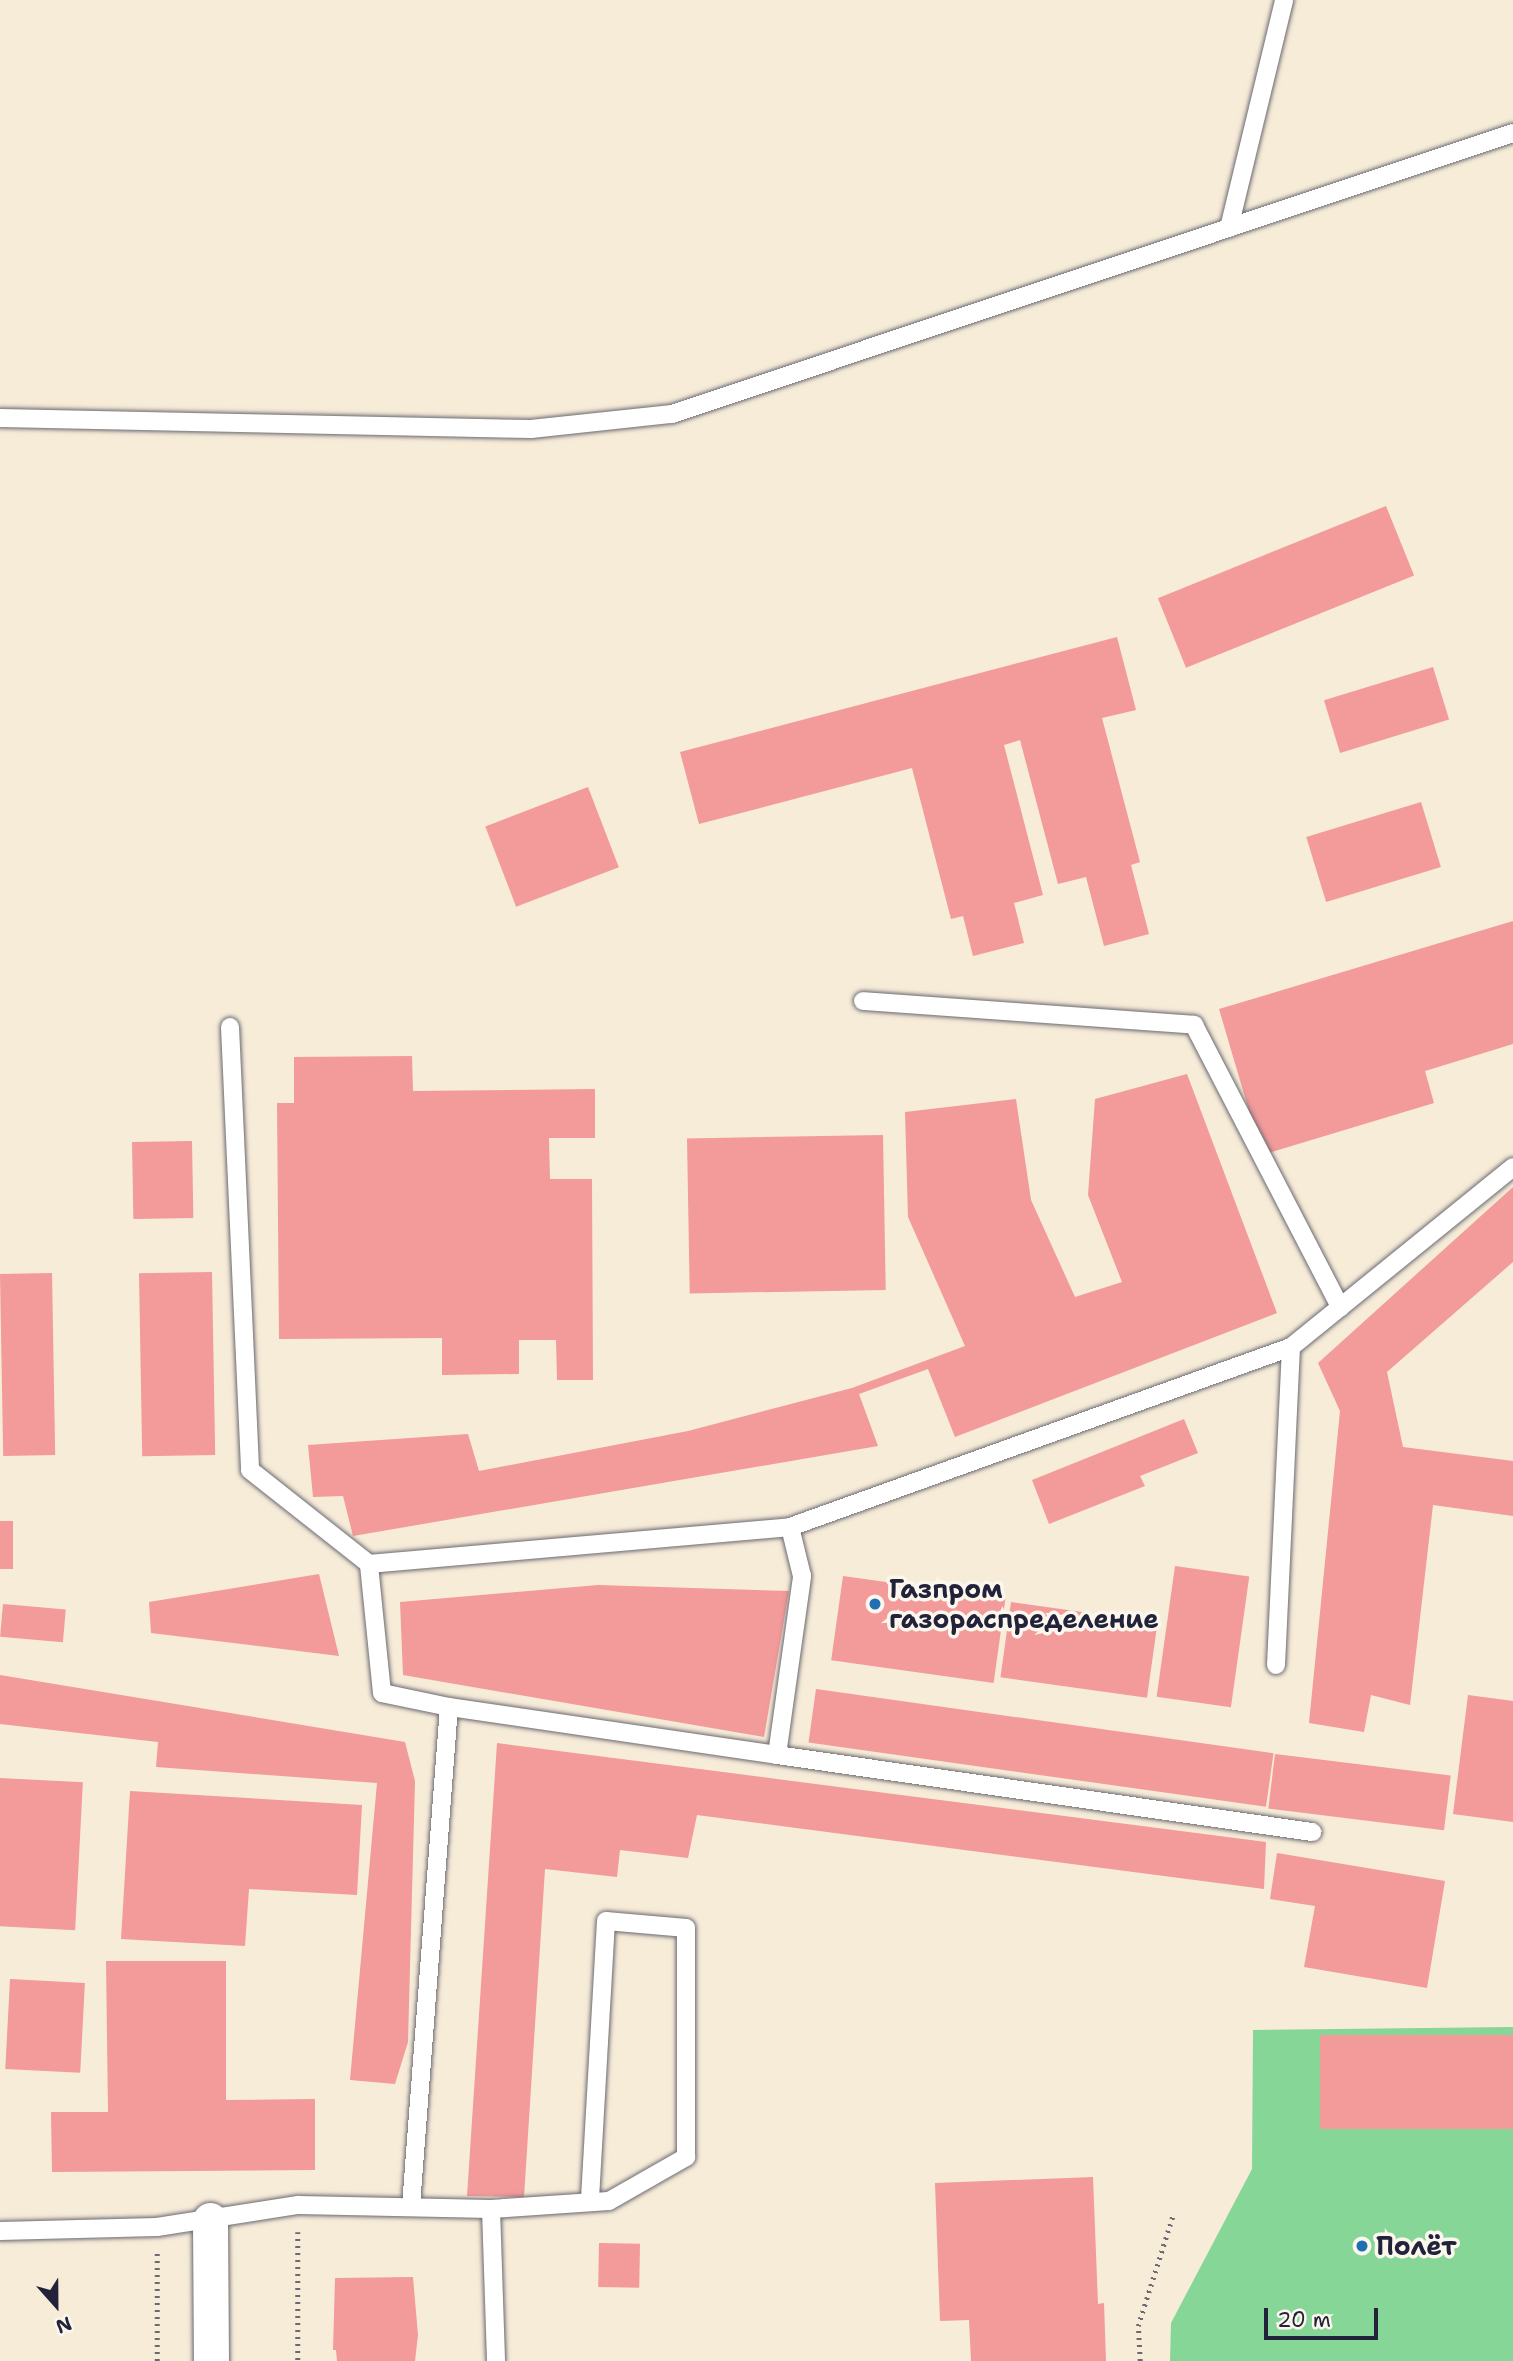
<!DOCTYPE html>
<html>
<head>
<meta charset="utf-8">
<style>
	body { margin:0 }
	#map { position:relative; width:1513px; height:2361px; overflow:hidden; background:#f6ecd8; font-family:"Shantell Sans",sans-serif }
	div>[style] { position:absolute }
	.green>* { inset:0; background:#86d797 }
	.building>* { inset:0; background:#f39a9a; transform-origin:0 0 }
	.path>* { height:4.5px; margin-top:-2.25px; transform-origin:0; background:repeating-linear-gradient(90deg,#6c6972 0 2px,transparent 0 7px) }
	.roads { filter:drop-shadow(0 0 2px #6c6972) drop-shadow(0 0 2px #6c6972) }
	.service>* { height:18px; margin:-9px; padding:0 9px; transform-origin:9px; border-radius:9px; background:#fff }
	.minor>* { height:35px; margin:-17.5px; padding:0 17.5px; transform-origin:17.5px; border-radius:17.5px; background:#fff }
	.dots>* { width:19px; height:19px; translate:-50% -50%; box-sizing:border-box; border:4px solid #fbf7ec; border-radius:50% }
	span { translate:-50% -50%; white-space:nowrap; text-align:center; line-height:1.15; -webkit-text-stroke:7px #fbf7ec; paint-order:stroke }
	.poi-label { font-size:26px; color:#22223b; font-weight:700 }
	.left { translate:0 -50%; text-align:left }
	.north { position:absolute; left:21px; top:2270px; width:70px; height:70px; -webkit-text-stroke:5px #fbf7ec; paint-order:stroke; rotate:159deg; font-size:19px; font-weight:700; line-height:28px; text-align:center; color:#22223b }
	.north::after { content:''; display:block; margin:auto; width:24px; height:32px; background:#22223b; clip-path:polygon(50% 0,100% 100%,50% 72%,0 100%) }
	.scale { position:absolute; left:1264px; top:2308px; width:114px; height:32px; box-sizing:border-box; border:4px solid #22223b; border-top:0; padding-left:9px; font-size:21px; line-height:24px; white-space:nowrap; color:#22223b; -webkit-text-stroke:5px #fbf7ec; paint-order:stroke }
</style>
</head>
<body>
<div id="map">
	<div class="green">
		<div style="clip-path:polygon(1513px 2027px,1513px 2361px,1170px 2361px,1171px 2323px,1252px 2169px,1253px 2030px)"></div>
	</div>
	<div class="building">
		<div style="left:1386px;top:506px;width:75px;height:246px;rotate:68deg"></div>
		<div style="clip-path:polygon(1117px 637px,1136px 710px,1102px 718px,1140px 862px,1131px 865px,1149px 934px,1104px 946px,1086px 877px,1058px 884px,1020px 740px,1004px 745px,1043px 895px,1014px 903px,1024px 943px,973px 956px,963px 916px,951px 919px,912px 768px,699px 824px,680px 752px)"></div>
		<div style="left:1433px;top:667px;width:55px;height:114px;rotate:73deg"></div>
		<div style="left:588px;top:787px;width:86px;height:110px;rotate:69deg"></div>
		<div style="left:1421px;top:802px;width:68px;height:120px;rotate:73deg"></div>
		<div style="clip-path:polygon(1513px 921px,1513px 1044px,1425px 1071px,1434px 1103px,1262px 1155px,1219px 1009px)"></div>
		<div style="clip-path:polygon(412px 1056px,413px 1091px,595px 1089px,595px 1138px,549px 1138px,550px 1179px,592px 1179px,593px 1380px,557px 1380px,556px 1340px,519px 1340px,519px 1374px,442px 1375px,442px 1338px,279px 1339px,277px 1103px,294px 1103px,294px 1057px)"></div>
		<div style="clip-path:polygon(1187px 1074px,1277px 1313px,955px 1437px,928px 1369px,859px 1394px,878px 1446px,353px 1536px,343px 1496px,313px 1497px,308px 1445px,468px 1434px,479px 1471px,688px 1431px,852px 1388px,965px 1346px,908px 1217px,905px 1112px,1016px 1099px,1031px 1200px,1075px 1297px,1122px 1282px,1088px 1195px,1095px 1099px)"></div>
		<div style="left:883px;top:1135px;width:155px;height:196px;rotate:89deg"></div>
		<div style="left:192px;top:1141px;width:77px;height:60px;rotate:89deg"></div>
		<div style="clip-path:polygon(1513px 1187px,1513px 1262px,1387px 1372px,1403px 1447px,1513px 1461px,1513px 1516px,1433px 1505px,1410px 1705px,1371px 1695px,1364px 1732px,1309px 1723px,1340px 1411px,1318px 1363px)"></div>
		<div style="left:212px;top:1272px;width:183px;height:73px;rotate:89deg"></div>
		<div style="left:52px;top:1273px;width:182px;height:52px;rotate:89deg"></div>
		<div style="clip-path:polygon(1184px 1419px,1198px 1453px,1140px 1476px,1145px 1486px,1049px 1524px,1032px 1480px)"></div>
		<div style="left:0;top:1521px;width:13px;height:48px"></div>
		<div style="left:1175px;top:1566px;width:75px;height:132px;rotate:8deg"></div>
		<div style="clip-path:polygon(319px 1574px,339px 1656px,151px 1633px,149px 1602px)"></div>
		<div style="left:843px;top:1576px;width:164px;height:85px;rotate:8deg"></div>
		<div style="clip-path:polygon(598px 1585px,789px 1591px,764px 1737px,403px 1675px,400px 1602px)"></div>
		<div style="left:1011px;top:1602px;width:148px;height:76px;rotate:8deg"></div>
		<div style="left:3px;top:1604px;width:63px;height:33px;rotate:5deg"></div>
		<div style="clip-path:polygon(0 1675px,405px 1742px,415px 1781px,408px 2042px,395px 2084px,350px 2080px,377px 1783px,156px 1767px,158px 1742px,0 1724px)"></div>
		<div style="left:816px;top:1689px;width:462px;height:54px;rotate:8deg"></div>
		<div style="clip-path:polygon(1468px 1695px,1513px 1701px,1513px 1822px,1453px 1814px)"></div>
		<div style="clip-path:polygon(497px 1743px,1266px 1842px,1264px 1889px,697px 1815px,688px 1858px,620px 1850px,617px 1877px,545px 1869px,524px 2197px,467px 2196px)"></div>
		<div style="left:1275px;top:1754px;width:177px;height:55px;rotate:7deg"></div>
		<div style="left:0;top:1778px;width:83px;height:148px;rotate:3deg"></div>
		<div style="clip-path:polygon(130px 1791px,362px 1805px,357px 1895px,249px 1889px,245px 1946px,121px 1939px)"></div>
		<div style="clip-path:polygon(1277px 1853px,1445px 1881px,1427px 1988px,1304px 1967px,1315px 1906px,1270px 1899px)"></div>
		<div style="clip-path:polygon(106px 1961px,226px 1961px,226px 2100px,315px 2099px,315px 2170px,52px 2172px,51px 2112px,108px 2112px)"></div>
		<div style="left:10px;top:1979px;width:75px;height:90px;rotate:3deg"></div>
		<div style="left:1513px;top:2035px;width:94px;height:193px;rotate:90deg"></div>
		<div style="clip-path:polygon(1093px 2177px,1098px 2304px,1104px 2303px,1106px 2361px,971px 2361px,969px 2320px,940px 2321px,935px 2183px)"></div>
		<div style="left:599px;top:2243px;width:41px;height:44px;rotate:1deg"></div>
		<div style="clip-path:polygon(413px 2277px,418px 2335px,415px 2361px,337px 2361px,336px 2350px,333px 2350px,335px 2278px)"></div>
	</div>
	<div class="path">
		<div style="left:298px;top:2232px;width:129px;rotate:90deg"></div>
		<div style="left:157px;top:2361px;width:108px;rotate:-90deg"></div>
		<div style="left:1140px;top:2361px;width:35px;rotate:-93deg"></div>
		<div style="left:1138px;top:2326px;width:116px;rotate:-72.5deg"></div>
	</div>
	<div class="roads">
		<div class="service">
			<div style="left:1229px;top:228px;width:235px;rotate:-76.4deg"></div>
			<div style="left:0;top:418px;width:531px;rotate:1.19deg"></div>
			<div style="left:531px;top:429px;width:142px;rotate:-6.1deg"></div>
			<div style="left:672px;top:414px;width:887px;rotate:-18.48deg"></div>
			<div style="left:863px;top:1001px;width:332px;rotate:4.1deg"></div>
			<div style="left:1194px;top:1025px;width:318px;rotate:62.6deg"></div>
			<div style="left:230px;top:1027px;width:443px;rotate:87.4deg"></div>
			<div style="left:250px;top:1470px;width:152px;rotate:38.3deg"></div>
			<div style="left:1276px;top:1665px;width:318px;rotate:-87.3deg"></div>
			<div style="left:449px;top:1707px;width:331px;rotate:8.3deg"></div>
			<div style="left:777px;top:1755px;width:181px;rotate:-82deg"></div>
			<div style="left:802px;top:1576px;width:50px;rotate:-103.8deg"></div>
			<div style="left:777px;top:1755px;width:541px;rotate:8.19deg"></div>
			<div style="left:411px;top:2206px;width:500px;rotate:-85.65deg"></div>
			<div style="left:449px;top:1707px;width:68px;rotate:-168.2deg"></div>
			<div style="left:382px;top:1693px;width:130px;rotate:-95.8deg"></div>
			<div style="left:369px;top:1564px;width:423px;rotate:-5deg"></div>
			<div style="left:790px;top:1527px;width:532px;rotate:-19.76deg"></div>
			<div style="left:1291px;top:1347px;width:286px;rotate:-39deg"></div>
			<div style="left:491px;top:2209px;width:152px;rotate:88.1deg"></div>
			<div style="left:0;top:2231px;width:157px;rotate:-1.5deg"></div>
			<div style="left:157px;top:2227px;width:143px;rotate:-8.9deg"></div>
			<div style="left:298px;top:2205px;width:193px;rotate:1.2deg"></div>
			<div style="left:491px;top:2209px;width:118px;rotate:-3.9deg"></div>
			<div style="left:609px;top:2201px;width:89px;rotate:-29.7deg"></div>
			<div style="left:686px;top:2157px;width:229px;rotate:-90deg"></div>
			<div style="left:686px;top:1928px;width:80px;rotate:-175deg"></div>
			<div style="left:606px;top:1921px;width:281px;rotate:93.3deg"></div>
		</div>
		<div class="minor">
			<div style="left:210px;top:2220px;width:141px;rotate:89.6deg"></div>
		</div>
	</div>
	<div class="dots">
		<div style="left:875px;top:1604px;background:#1f6fb2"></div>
		<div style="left:1362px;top:2246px;background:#1f6fb2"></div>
	</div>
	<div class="poi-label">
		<span class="left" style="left:889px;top:1604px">Газпром<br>газораспределение</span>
		<span class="left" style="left:1376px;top:2246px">Полёт</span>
	</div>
	<div class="north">N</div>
	<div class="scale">20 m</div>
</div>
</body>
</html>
